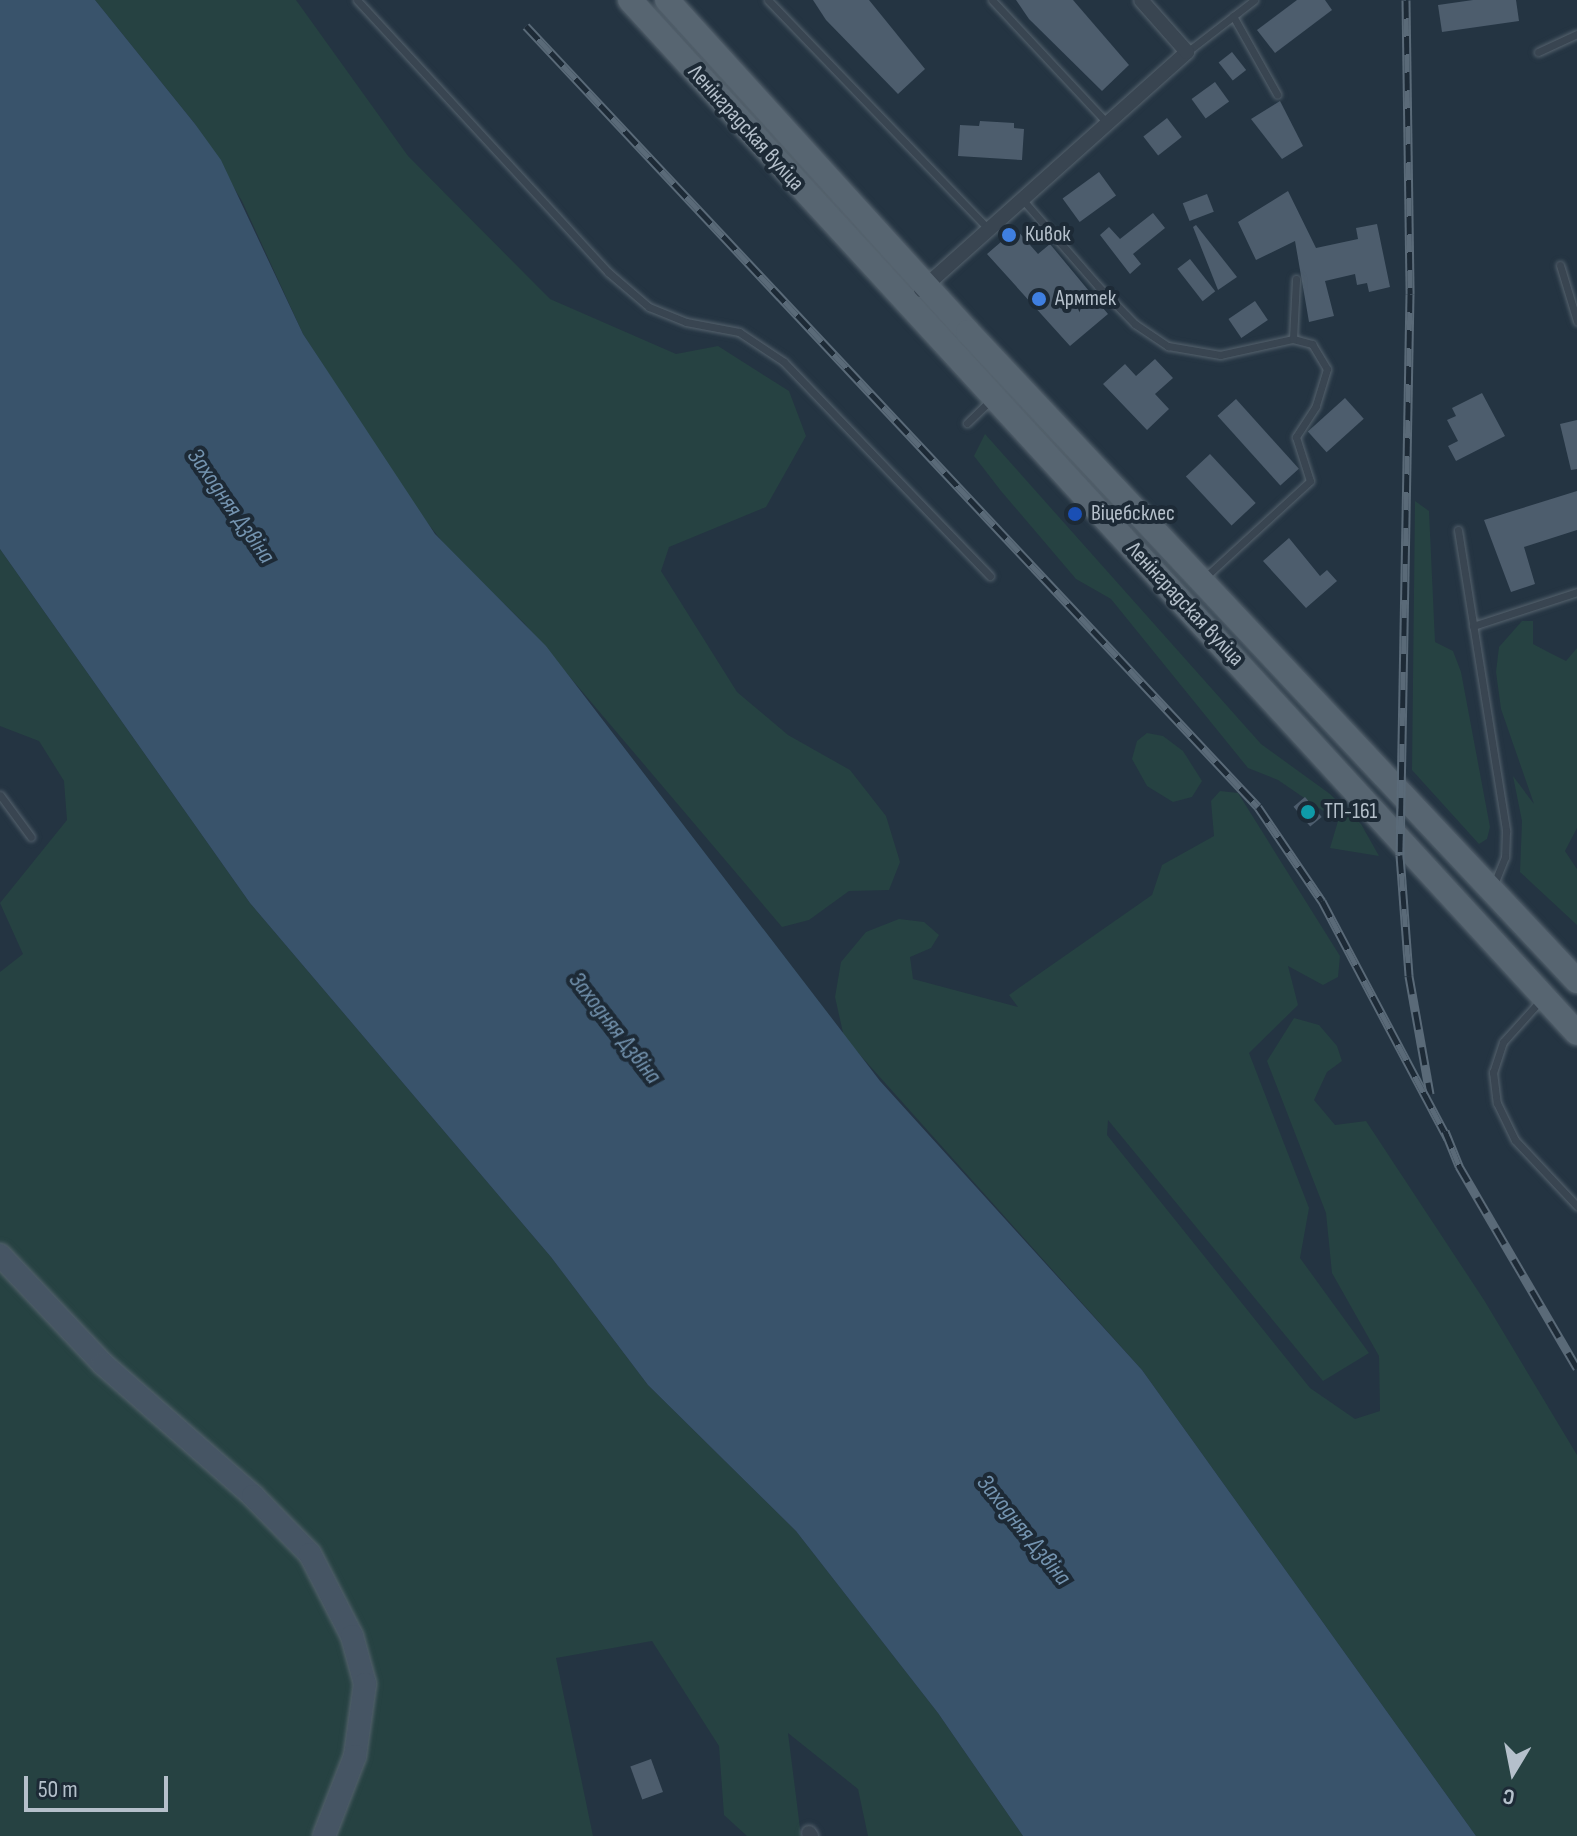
<!DOCTYPE html>
<html>
<head>
<meta charset="utf-8">
<style>
	body { margin:0 }
	#map { position:relative; width:1577px; height:1836px; overflow:hidden; background:#243442; font-family:"Sofia Sans Condensed",sans-serif }
	div>[style] { position:absolute }
	.green>* { inset:0; background:#264242 }
	.water>* { inset:0; background:#39536b }
	.building>* { inset:0; background:#4d5d6d; transform-origin:0 0 }
	.roads { filter:drop-shadow(0 0 2px #56636e) drop-shadow(0 0 2px #56636e) }
	.lane>* { height:7px; margin:-3.5px; padding:0 3.5px; transform-origin:3.5px; border-radius:3.5px; background:#394551 }
	.street>* { height:14px; margin:-7px; padding:0 7px; transform-origin:7px; border-radius:7px; background:#394551 }
	.secondary>* { height:22px; margin:-11px; padding:0 11px; transform-origin:11px; border-radius:11px; background:#465564 }
	.primary>* { height:24px; margin:-12px; padding:0 12px; transform-origin:12px; border-radius:12px; background:#576571 }
	.rail>* { height:9px; margin-top:-4.5px; transform-origin:0; background:repeating-linear-gradient(90deg,#1d2a36 0 18px,#5a6a78 0 36px); box-sizing:border-box; border-block:2px solid #5a6a78 }
	.dots>* { width:22px; height:22px; translate:-50% -50%; box-sizing:border-box; border:4px solid #1d2a36; border-radius:50% }
	span { translate:-50% -50%; white-space:nowrap; text-align:center; line-height:1.15; -webkit-text-stroke:8px #1d2a36; paint-order:stroke }
	.street-label { font-size:22px; color:#b5c0cb }
	.poi-label { font-size:22px; color:#b5c0cb }
	.left { translate:0 -50%; text-align:left }
	.water-label { font-size:24px; color:#7494b0; font-style:italic }
	.north { position:absolute; left:1473px; top:1732px; width:80px; height:80px; -webkit-text-stroke:6px #1d2a36; paint-order:stroke; rotate:190deg; font-size:22px; font-weight:700; line-height:32px; text-align:center; color:#b5c0cb }
	.north::after { content:''; display:block; margin:auto; width:28px; height:36px; background:#b5c0cb; clip-path:polygon(50% 0,100% 100%,50% 72%,0 100%) }
	.scale { position:absolute; left:24px; top:1776px; width:144px; height:36px; box-sizing:border-box; border:4px solid #b5c0cb; border-top:0; padding-left:10px; font-size:24px; line-height:28px; white-space:nowrap; color:#b5c0cb; -webkit-text-stroke:6px #1d2a36; paint-order:stroke }
</style>
</head>
<body>
<div id="map">
	<div class="green">
		<div style="clip-path:polygon(95px 0,296px 0,408px 156px,550px 299px,676px 354px,718px 346px,789px 391px,806px 436px,766px 507px,669px 547px,661px 571px,737px 692px,788px 735px,850px 770px,886px 816px,900px 862px,889px 890px,849px 891px,809px 920px,782px 927px,524px 623px,451px 553px,412px 503px,303px 334px,242px 201px,195px 124px)"></div>
		<div style="clip-path:polygon(985px 434px,1261px 744px,1330px 794px,1361px 824px,1379px 856px,1330px 848px,1338px 821px,1278px 780px,1248px 768px,1111px 599px,1076px 579px,1001px 491px,974px 456px)"></div>
		<div style="clip-path:polygon(1415px 501px,1429px 511px,1435px 642px,1453px 651px,1461px 672px,1490px 827px,1487px 839px,1479px 844px,1412px 770px)"></div>
		<div style="clip-path:polygon(0 549px,250px 903px,551px 1257px,648px 1385px,796px 1531px,938px 1713px,1023px 1836px,868px 1836px,858px 1789px,788px 1733px,801px 1836px,747px 1836px,724px 1815px,719px 1746px,652px 1641px,556px 1658px,593px 1836px,0 1836px,0 972px,23px 954px,0 903px,67px 820px,64px 781px,39px 741px,0 726px)"></div>
		<div style="clip-path:polygon(1522px 621px,1533px 621px,1533px 644px,1550px 653px,1566px 661px,1577px 648px,1577px 828px,1565px 851px,1577px 869px,1577px 925px,1520px 872px,1522px 821px,1513px 776px,1534px 804px,1501px 709px,1496px 672px,1499px 647px)"></div>
		<div style="clip-path:polygon(1147px 733px,1163px 736px,1183px 751px,1202px 781px,1192px 797px,1173px 802px,1147px 786px,1132px 759px,1137px 741px)"></div>
		<div style="clip-path:polygon(1220px 791px,1238px 793px,1340px 956px,1338px 977px,1323px 985px,1288px 966px,1298px 1005px,1249px 1053px,1309px 1208px,1300px 1258px,1369px 1353px,1323px 1381px,1108px 1120px,1107px 1135px,1310px 1388px,1355px 1419px,1380px 1411px,1379px 1356px,1332px 1273px,1326px 1213px,1267px 1061px,1294px 1018px,1319px 1025px,1337px 1046px,1342px 1061px,1327px 1072px,1314px 1100px,1335px 1125px,1366px 1121px,1484px 1300px,1577px 1455px,1577px 1836px,1476px 1836px,1142px 1370px,844px 1037px,835px 997px,841px 962px,866px 932px,899px 919px,924px 922px,939px 935px,931px 948px,910px 957px,913px 979px,1018px 1007px,1009px 995px,1152px 895px,1162px 865px,1214px 836px,1211px 801px)"></div>
	</div>
	<div class="water">
		<div style="clip-path:polygon(0 0,95px 0,195px 124px,221px 160px,303px 334px,435px 534px,546px 646px,880px 1081px,1142px 1370px,1476px 1836px,1023px 1836px,938px 1713px,796px 1531px,648px 1385px,551px 1257px,250px 903px,0 549px)"></div>
	</div>
	<div class="building">
		<div style="clip-path:polygon(813px 0,869px 0,925px 69px,898px 94px,826px 20px)"></div>
		<div style="clip-path:polygon(1016px 0,1073px 0,1129px 65px,1102px 91px,1029px 19px)"></div>
		<div style="clip-path:polygon(1297px 0,1325px 0,1332px 10px,1275px 53px,1257px 30px)"></div>
		<div style="clip-path:polygon(1473px 0,1516px 0,1519px 21px,1442px 32px,1438px 5px)"></div>
		<div style="left:1232px;top:52px;width:23px;height:17px;rotate:52deg"></div>
		<div style="left:1215px;top:82px;width:24px;height:29px;rotate:54deg"></div>
		<div style="clip-path:polygon(1280px 101px,1303px 146px,1282px 159px,1251px 119px)"></div>
		<div style="left:1167px;top:118px;width:24px;height:30px;rotate:52deg"></div>
		<div style="clip-path:polygon(980px 121px,1014px 123px,1014px 128px,1024px 129px,1022px 160px,958px 156px,960px 125px,979px 126px)"></div>
		<div style="left:1099px;top:172px;width:29px;height:45px;rotate:54deg"></div>
		<div style="clip-path:polygon(1288px 191px,1316px 248px,1358px 239px,1356px 228px,1377px 224px,1390px 287px,1369px 292px,1367px 283px,1357px 285px,1355px 274px,1325px 281px,1334px 316px,1309px 322px,1295px 241px,1256px 260px,1238px 222px)"></div>
		<div style="left:1207px;top:194px;width:19px;height:26px;rotate:69deg"></div>
		<div style="clip-path:polygon(1153px 213px,1165px 228px,1133px 254px,1141px 264px,1130px 274px,1100px 235px,1109px 227px,1120px 239px)"></div>
		<div style="clip-path:polygon(1196px 225px,1237px 277px,1218px 290px,1193px 227px)"></div>
		<div style="clip-path:polygon(1016px 229px,1038px 254px,1050px 244px,1108px 314px,1070px 346px,987px 254px)"></div>
		<div style="left:1190px;top:259px;width:41px;height:16px;rotate:52deg"></div>
		<div style="left:1255px;top:301px;width:23px;height:32px;rotate:56deg"></div>
		<div style="clip-path:polygon(1155px 359px,1173px 378px,1155px 394px,1169px 409px,1147px 430px,1103px 384px,1125px 364px,1136px 376px)"></div>
		<div style="clip-path:polygon(1482px 393px,1505px 436px,1456px 461px,1448px 446px,1458px 441px,1447px 420px,1456px 416px,1452px 408px)"></div>
		<div style="left:1345px;top:398px;width:28px;height:50px;rotate:48deg"></div>
		<div style="left:1236px;top:399px;width:94px;height:25px;rotate:48deg"></div>
		<div style="clip-path:polygon(1577px 420px,1577px 469px,1571px 470px,1560px 424px)"></div>
		<div style="left:1210px;top:454px;width:67px;height:33px;rotate:47deg"></div>
		<div style="clip-path:polygon(1577px 491px,1577px 530px,1524px 547px,1535px 584px,1511px 592px,1484px 520px)"></div>
		<div style="clip-path:polygon(1289px 538px,1320px 576px,1327px 570px,1337px 581px,1306px 608px,1263px 561px)"></div>
		<div style="left:1305px;top:797px;width:26px;height:15px;rotate:50deg"></div>
		<div style="left:651px;top:1759px;width:35px;height:22px;rotate:70deg"></div>
	</div>
	<div class="roads">
		<div class="lane">
			<div style="left:357px;top:0;width:370px;rotate:47.3deg"></div>
			<div style="left:608px;top:272px;width:54px;rotate:40.5deg"></div>
			<div style="left:649px;top:307px;width:40px;rotate:22deg"></div>
			<div style="left:686px;top:322px;width:54px;rotate:10.7deg"></div>
			<div style="left:739px;top:332px;width:54px;rotate:33.7deg"></div>
			<div style="left:784px;top:362px;width:297px;rotate:46.1deg"></div>
			<div style="left:768px;top:0;width:318px;rotate:46.1deg"></div>
			<div style="left:992px;top:0;width:168px;rotate:46.9deg"></div>
			<div style="left:1233px;top:16px;width:90px;rotate:60.6deg"></div>
			<div style="left:1187px;top:52px;width:85px;rotate:-37.8deg"></div>
			<div style="left:1538px;top:52px;width:43px;rotate:-24.8deg"></div>
			<div style="left:1022px;top:199px;width:116px;rotate:48.9deg"></div>
			<div style="left:1098px;top:286px;width:53px;rotate:45.8deg"></div>
			<div style="left:1135px;top:324px;width:40px;rotate:34deg"></div>
			<div style="left:1168px;top:346px;width:53px;rotate:9.8deg"></div>
			<div style="left:1220px;top:355px;width:75px;rotate:-12.4deg"></div>
			<div style="left:1293px;top:339px;width:20px;rotate:15deg"></div>
			<div style="left:1312px;top:344px;width:29px;rotate:59deg"></div>
			<div style="left:1327px;top:369px;width:39px;rotate:107deg"></div>
			<div style="left:1316px;top:406px;width:37px;rotate:123deg"></div>
			<div style="left:1296px;top:437px;width:46px;rotate:72.3deg"></div>
			<div style="left:1310px;top:481px;width:145px;rotate:137.5deg"></div>
			<div style="left:1560px;top:265px;width:59px;rotate:73.1deg"></div>
			<div style="left:1293px;top:339px;width:60px;rotate:-87.1deg"></div>
			<div style="left:967px;top:423px;width:33px;rotate:-44deg"></div>
			<div style="left:1458px;top:530px;width:305px;rotate:80.9deg"></div>
			<div style="left:1506px;top:831px;width:26px;rotate:92deg"></div>
			<div style="left:1505px;top:857px;width:29px;rotate:112deg"></div>
			<div style="left:1473px;top:626px;width:109px;rotate:-18.1deg"></div>
			<div style="left:0;top:795px;width:52px;rotate:53.6deg"></div>
			<div style="left:1540px;top:1001px;width:55px;rotate:132.1deg"></div>
			<div style="left:1503px;top:1042px;width:32px;rotate:108deg"></div>
			<div style="left:1493px;top:1072px;width:31px;rotate:83deg"></div>
			<div style="left:1497px;top:1103px;width:41px;rotate:64.1deg"></div>
			<div style="left:1515px;top:1140px;width:91px;rotate:46.8deg"></div>
		</div>
		<div class="street">
			<div style="left:921px;top:290px;width:357px;rotate:-41.8deg"></div>
			<div style="left:1187px;top:52px;width:69px;rotate:-131.5deg"></div>
			<div style="left:809px;top:1833px;width:4px;rotate:56deg"></div>
		</div>
		<div class="secondary">
			<div style="left:0;top:1255px;width:150px;rotate:46.6deg"></div>
			<div style="left:103px;top:1364px;width:200px;rotate:41.3deg"></div>
			<div style="left:253px;top:1496px;width:81px;rotate:45.5deg"></div>
			<div style="left:310px;top:1554px;width:92px;rotate:62.9deg"></div>
			<div style="left:352px;top:1636px;width:50px;rotate:74.8deg"></div>
			<div style="left:365px;top:1684px;width:73px;rotate:97.9deg"></div>
			<div style="left:355px;top:1756px;width:86px;rotate:111.2deg"></div>
		</div>
		<div class="primary">
			<div style="left:630px;top:0;width:1401px;rotate:47.49deg"></div>
			<div style="left:667px;top:0;width:448px;rotate:47.8deg"></div>
			<div style="left:968px;top:332px;width:890px;rotate:46.82deg"></div>
		</div>
	</div>
	<div class="rail">
		<div style="left:1406px;top:0;width:294px;rotate:89.2deg"></div>
		<div style="left:1410px;top:294px;width:561px;rotate:91.02deg"></div>
		<div style="left:1400px;top:855px;width:121px;rotate:85.7deg"></div>
		<div style="left:1409px;top:976px;width:120px;rotate:79.9deg"></div>
		<div style="left:526px;top:26px;width:1070px;rotate:46.85deg"></div>
		<div style="left:1258px;top:807px;width:114px;rotate:55.8deg"></div>
		<div style="left:1322px;top:901px;width:269px;rotate:62.1deg"></div>
		<div style="left:1445px;top:1131px;width:38px;rotate:68deg"></div>
		<div style="left:1459px;top:1166px;width:234px;rotate:59.7deg"></div>
	</div>
	<div class="dots">
		<div style="left:1009px;top:235px;background:#3f7fe0"></div>
		<div style="left:1039px;top:299px;background:#3f7fe0"></div>
		<div style="left:1075px;top:514px;background:#1a4fb4"></div>
		<div style="left:1308px;top:812px;background:#0f9aa8"></div>
	</div>
	<div class="street-label">
		<span style="left:746px;top:128px;rotate:48deg">Ленінградская вуліца</span>
		<span style="left:1185px;top:604px;rotate:47deg">Ленінградская вуліца</span>
	</div>
	<div class="poi-label">
		<span class="left" style="left:1025px;top:235px">Кивок</span>
		<span class="left" style="left:1055px;top:299px">Армтек</span>
		<span class="left" style="left:1091px;top:514px">Віцебсклес</span>
		<span class="left" style="left:1324px;top:812px">ТП-161</span>
	</div>
	<div class="water-label">
		<span style="left:231px;top:506px;rotate:55deg">Заходняя Дзвіна</span>
		<span style="left:615px;top:1028px;rotate:52deg">Заходняя Дзвіна</span>
		<span style="left:1024px;top:1530px;rotate:51deg">Заходняя Дзвіна</span>
	</div>
	<div class="north">С</div>
	<div class="scale">50 m</div>
</div>
</body>
</html>
